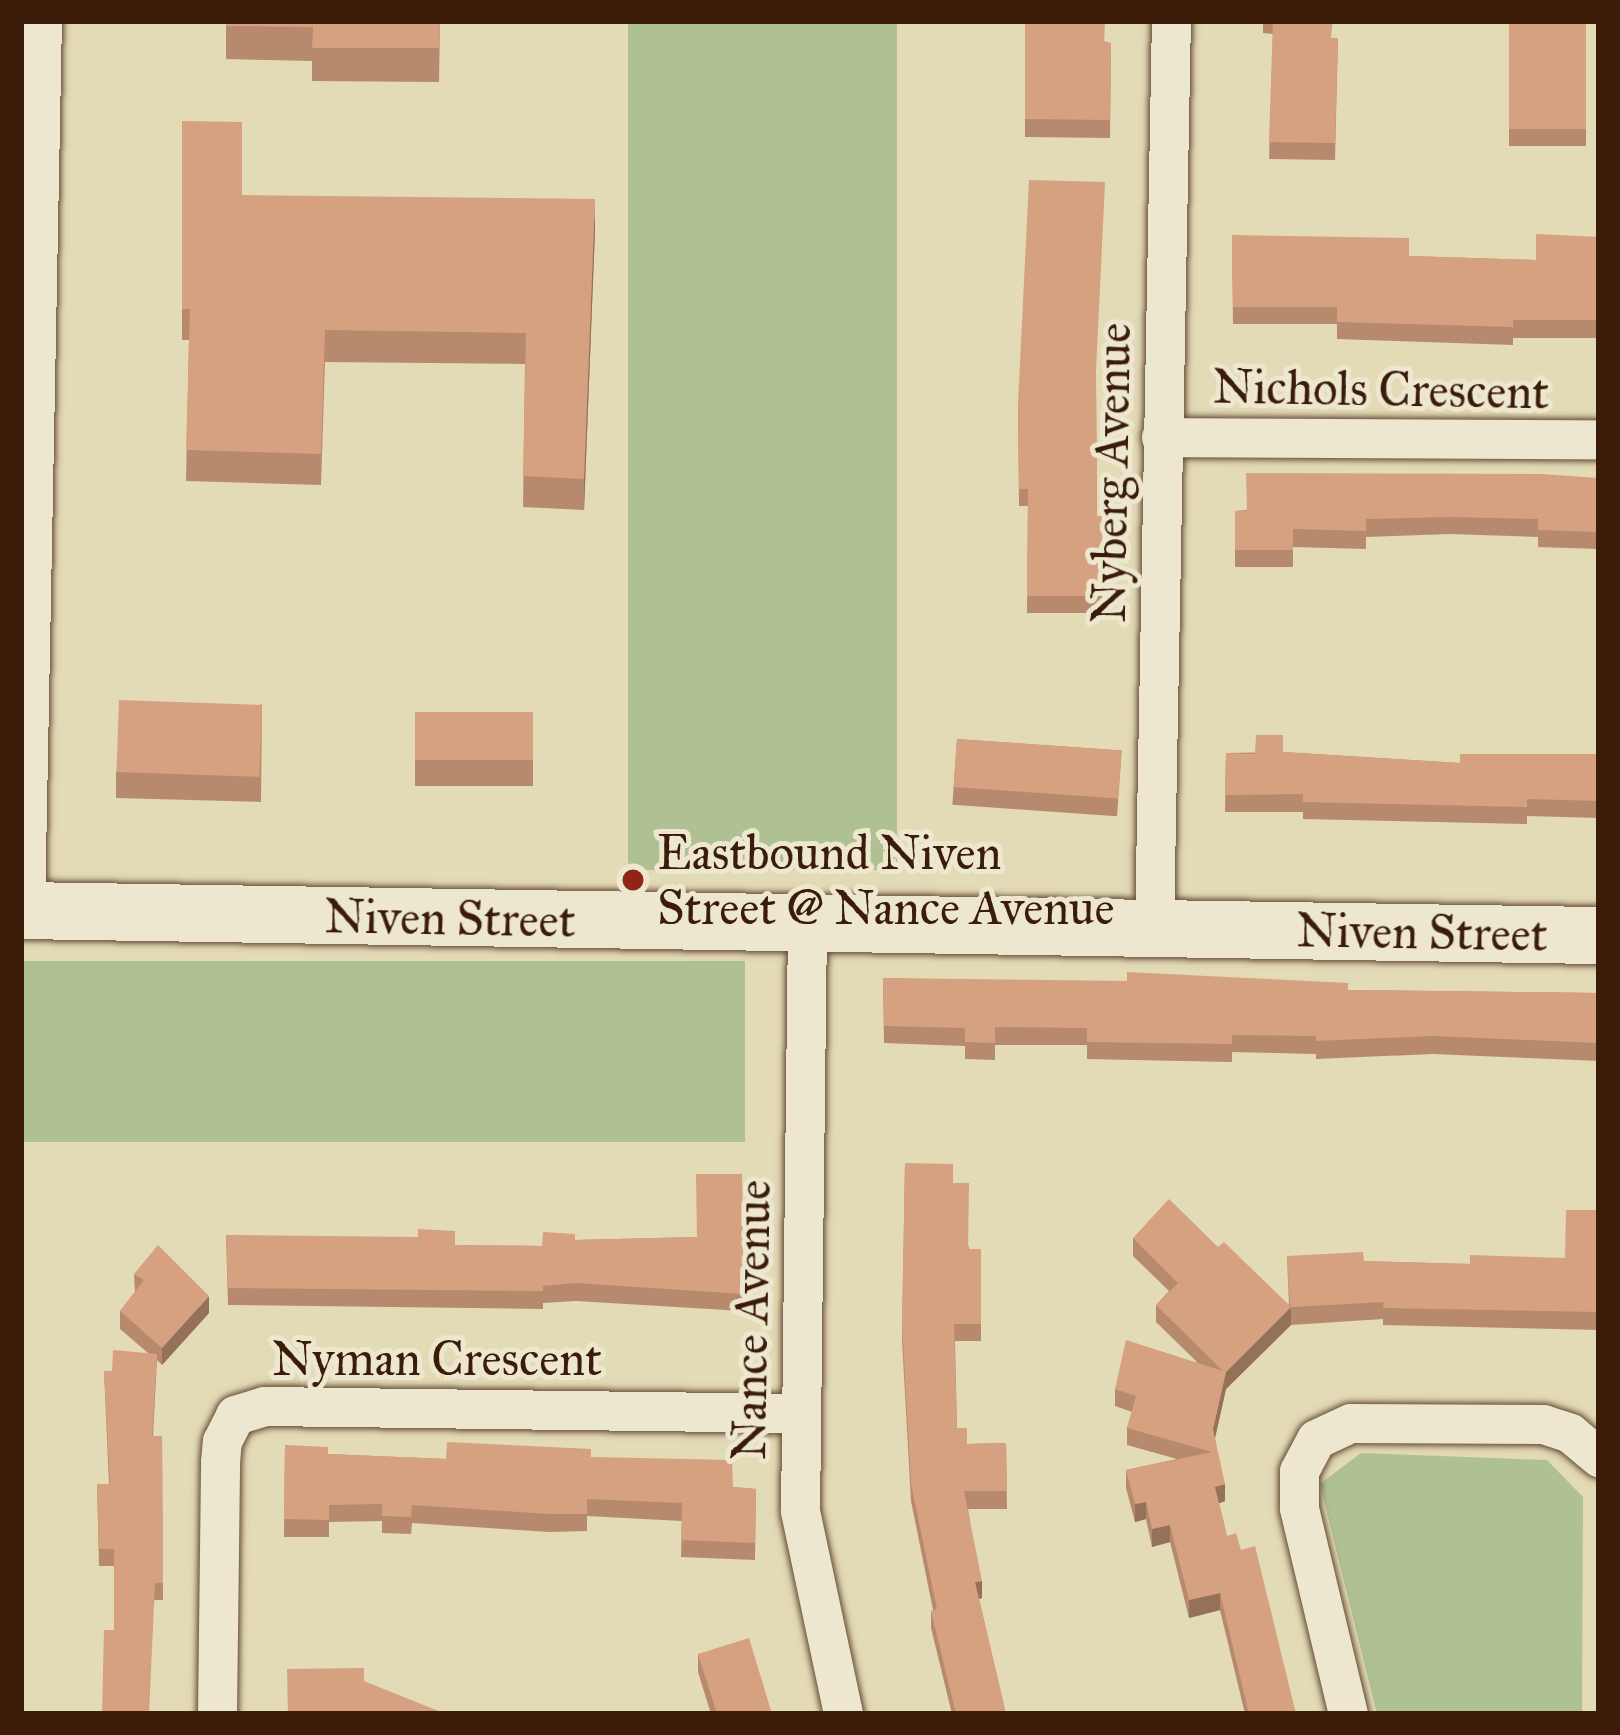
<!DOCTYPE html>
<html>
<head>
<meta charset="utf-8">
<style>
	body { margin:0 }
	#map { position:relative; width:1620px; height:1735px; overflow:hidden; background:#e3dab6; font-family:"IM FELL Great Primer",serif }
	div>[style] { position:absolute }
	.green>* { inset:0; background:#afc192; transform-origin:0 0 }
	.roads { filter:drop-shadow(0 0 3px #644c34) drop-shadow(0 0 3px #644c34) }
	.street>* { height:39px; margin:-19.5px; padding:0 19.5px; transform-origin:19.5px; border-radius:19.5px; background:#ede7d0 }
	.secondary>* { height:57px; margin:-28.5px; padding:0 28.5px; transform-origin:28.5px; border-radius:28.5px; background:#ede7d0 }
	.wall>* { inset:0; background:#b78a6e; transform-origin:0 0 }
	.shaded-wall>* { inset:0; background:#95715a }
	.building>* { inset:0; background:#d5a180; transform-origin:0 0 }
	.dots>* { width:33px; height:33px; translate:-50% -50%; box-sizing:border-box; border:6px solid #ede7d0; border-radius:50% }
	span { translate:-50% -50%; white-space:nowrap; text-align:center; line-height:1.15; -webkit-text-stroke:10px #ede7d0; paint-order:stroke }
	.street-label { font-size:48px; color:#3a1c09 }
	.poi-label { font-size:48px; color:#3a1c09 }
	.left { translate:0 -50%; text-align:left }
	.frame { position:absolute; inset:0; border:24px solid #3a1c09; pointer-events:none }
</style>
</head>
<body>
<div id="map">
	<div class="green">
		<div style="left:628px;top:21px;width:269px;height:849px"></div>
		<div style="left:21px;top:961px;width:724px;height:181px"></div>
		<div style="clip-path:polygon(1361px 1453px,1547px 1460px,1583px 1497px,1582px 1714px,1377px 1714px,1320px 1484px)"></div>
	</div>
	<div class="roads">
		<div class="street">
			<div style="left:1161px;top:437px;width:438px;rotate:0.3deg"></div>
			<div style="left:25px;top:911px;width:890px;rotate:-88.91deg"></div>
			<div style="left:807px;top:924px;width:587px;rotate:90.68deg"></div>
			<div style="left:800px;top:1511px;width:208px;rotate:78deg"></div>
			<div style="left:1154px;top:927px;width:906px;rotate:-88.93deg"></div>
			<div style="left:217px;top:1714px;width:252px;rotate:-89.3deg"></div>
			<div style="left:220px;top:1462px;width:21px;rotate:-85deg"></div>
			<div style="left:222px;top:1441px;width:29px;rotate:-63deg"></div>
			<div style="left:235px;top:1415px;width:30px;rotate:-17deg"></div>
			<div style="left:264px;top:1406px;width:535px;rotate:0.75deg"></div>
			<div style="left:1348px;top:1714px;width:212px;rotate:-103.4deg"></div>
			<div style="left:1299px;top:1508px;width:37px;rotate:-90deg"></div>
			<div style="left:1299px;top:1471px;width:36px;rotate:-62deg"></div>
			<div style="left:1316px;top:1439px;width:38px;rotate:-25deg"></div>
			<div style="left:1351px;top:1423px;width:192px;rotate:0.3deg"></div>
			<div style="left:1543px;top:1424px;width:28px;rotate:18deg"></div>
			<div style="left:1570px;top:1433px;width:38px;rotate:40deg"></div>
		</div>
		<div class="secondary">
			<div style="left:21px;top:910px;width:1578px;rotate:0.91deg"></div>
		</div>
	</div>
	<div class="wall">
		<div style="clip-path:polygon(226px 21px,440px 21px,439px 82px,312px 81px,312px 61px,226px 59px)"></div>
		<div style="clip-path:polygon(1025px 21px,1111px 43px,1110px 138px,1025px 137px)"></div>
		<div style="clip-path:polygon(1263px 21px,1332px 21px,1331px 38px,1338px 38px,1335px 160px,1269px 159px,1273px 34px,1263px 33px)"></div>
		<div style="left:1509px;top:21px;width:77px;height:125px"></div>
		<div style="clip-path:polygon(182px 121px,242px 195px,595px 230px,584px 510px,523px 507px,525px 364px,325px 362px,321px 485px,186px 481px,189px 340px,182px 340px)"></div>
		<div style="clip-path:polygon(1232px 235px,1409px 256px,1536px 260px,1599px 237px,1599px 338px,1513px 338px,1513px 345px,1337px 339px,1337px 324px,1233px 324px)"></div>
		<div style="clip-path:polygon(1096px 386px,1097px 516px,1102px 516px,1102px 613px,1027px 613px,1028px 506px,1019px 506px,1018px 404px)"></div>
		<div style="clip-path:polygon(1599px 478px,1599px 549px,1538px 547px,1538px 537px,1450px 534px,1366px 537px,1366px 549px,1293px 547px,1293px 567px,1235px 567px,1235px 511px)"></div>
		<div style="clip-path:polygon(262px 704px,261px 802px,116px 798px,116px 772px)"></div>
		<div style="left:415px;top:712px;width:118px;height:74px"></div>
		<div style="left:957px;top:739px;width:165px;height:66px;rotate:4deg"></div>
		<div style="clip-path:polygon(1283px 752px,1460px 763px,1599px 754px,1599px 818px,1527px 816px,1527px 824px,1303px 819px,1303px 812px,1225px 812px,1226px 753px)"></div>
		<div style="clip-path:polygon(883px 978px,1348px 990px,1599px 993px,1599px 1061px,1433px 1054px,1316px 1059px,1316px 1054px,1232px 1052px,1232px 1062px,1087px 1059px,1087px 1045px,995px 1045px,995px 1060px,965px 1059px,965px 1046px,884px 1043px)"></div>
		<div style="clip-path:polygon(905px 1163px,953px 1183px,969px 1249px,981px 1249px,981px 1341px,955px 1341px,957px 1428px,967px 1444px,1006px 1443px,1007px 1509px,968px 1509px,982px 1598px,979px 1599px,1006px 1714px,952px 1714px,931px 1628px,931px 1611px,933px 1610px,911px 1501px,902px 1340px)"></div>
		<div style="clip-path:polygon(742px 1174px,743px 1311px,576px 1301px,543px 1303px,543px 1309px,228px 1305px,226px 1235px,455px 1245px,542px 1246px,575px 1240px,697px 1237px)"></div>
		<div style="clip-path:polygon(1599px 1210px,1599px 1330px,1383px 1325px,1383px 1319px,1291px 1325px,1226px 1389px,1215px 1438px,1225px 1501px,1219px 1503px,1227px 1536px,1241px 1550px,1296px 1714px,1245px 1714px,1220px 1610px,1189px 1618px,1170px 1542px,1152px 1547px,1146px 1519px,1135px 1522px,1126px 1488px,1126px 1470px,1177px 1459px,1127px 1445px,1127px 1428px,1132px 1412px,1115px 1406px,1115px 1389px,1197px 1362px,1156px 1322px,1156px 1305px,1169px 1291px,1133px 1256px,1133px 1238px,1218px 1247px,1289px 1305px,1287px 1256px,1364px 1261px,1470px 1264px,1565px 1258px)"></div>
		<div style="clip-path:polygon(134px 1274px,209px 1313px,162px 1365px,157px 1360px,153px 1436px,162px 1436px,163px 1600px,155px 1600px,114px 1630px,114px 1566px,99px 1566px,97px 1484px,109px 1484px,104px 1371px,112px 1371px,148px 1353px,120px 1329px,120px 1311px,135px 1292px)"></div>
		<div style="clip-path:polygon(285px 1445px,328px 1454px,446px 1459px,591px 1457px,733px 1487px,756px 1489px,755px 1560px,681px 1557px,682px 1521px,587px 1516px,587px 1531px,549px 1532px,412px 1523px,411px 1534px,382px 1533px,382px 1521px,329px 1522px,329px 1537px,284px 1537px)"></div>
		<div style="clip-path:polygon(698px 1654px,772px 1714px,711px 1714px,698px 1672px)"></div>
	</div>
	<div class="shaded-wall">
		<div style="clip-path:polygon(595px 199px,595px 230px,584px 510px,584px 479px)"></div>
		<div style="clip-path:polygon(209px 1296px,209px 1313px,162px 1365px,162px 1348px)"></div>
		<div style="clip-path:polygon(1291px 1307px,1291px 1325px,1226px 1389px,1213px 1447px,1213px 1429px,1226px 1372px)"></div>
		<div style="clip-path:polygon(1225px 1484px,1225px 1501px,1215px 1505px,1215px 1487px)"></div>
		<div style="clip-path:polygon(1146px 1502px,1146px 1519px,1135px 1522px,1135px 1504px)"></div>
		<div style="clip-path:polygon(1170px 1525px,1170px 1542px,1152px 1547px,1152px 1529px)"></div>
		<div style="clip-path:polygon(982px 1581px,982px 1598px,975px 1600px,975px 1582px)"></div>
		<div style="clip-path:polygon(1220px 1593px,1220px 1610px,1189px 1618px,1189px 1600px)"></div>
	</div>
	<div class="building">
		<div style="clip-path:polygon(226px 21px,440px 21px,439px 48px,312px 48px,313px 27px,226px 26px)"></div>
		<div style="clip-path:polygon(1025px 21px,1105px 21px,1104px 42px,1111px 43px,1110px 120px,1025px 119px)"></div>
		<div style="clip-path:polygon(1273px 21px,1331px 21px,1331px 38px,1338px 38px,1335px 143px,1269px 142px)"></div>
		<div style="left:1509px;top:21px;width:77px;height:108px"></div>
		<div style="clip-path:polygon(182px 121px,242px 122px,242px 195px,595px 199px,584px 479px,523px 476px,526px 333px,325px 330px,321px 454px,186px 450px,190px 309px,182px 309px)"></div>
		<div style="clip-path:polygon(1029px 180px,1105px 182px,1096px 371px,1097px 516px,1102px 516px,1102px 596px,1027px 596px,1028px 489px,1019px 489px,1018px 404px)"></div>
		<div style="clip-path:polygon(1536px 234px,1599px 237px,1599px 320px,1513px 320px,1513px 327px,1337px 322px,1337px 307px,1233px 307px,1232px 235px,1409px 238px,1409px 256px,1536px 260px)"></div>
		<div style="clip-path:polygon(1246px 473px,1541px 474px,1599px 478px,1599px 532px,1538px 530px,1538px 519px,1450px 517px,1366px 519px,1366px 531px,1293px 529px,1293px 550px,1235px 550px,1235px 511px,1247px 511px)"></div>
		<div style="left:119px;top:700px;width:143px;height:72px;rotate:2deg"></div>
		<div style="left:415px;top:712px;width:118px;height:48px"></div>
		<div style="clip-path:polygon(1256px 735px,1283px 735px,1283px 752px,1460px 763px,1460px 754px,1599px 754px,1599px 801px,1527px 799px,1527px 807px,1303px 802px,1303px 794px,1225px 795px,1226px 753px,1255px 754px)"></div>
		<div style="left:957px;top:739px;width:165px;height:48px;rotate:4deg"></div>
		<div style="clip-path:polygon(1127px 972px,1348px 983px,1348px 990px,1599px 993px,1599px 1043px,1433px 1036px,1316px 1041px,1316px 1036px,1232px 1035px,1232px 1044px,1087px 1042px,1087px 1028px,995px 1027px,995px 1043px,965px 1042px,965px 1028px,884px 1026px,883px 978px,1127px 981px)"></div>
		<div style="clip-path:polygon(905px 1163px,953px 1164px,953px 1183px,969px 1183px,968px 1249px,981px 1249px,981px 1324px,954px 1324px,957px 1428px,967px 1428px,967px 1444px,1006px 1443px,1007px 1491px,964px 1491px,982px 1581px,975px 1582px,1006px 1714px,956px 1714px,931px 1611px,937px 1609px,911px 1484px,902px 1323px)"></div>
		<div style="clip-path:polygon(696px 1174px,742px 1174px,743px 1294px,576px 1283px,543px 1286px,543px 1291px,228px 1288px,226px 1235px,418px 1237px,418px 1229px,455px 1231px,455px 1245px,542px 1246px,543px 1232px,575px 1234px,575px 1240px,697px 1237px)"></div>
		<div style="clip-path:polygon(1169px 1199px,1218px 1247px,1224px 1242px,1290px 1306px,1287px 1256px,1363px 1252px,1364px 1261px,1470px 1264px,1470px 1255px,1565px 1258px,1566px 1210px,1599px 1210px,1599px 1312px,1383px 1308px,1384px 1302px,1291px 1307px,1226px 1372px,1213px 1429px,1225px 1484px,1215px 1487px,1227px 1536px,1236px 1533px,1241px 1550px,1255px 1546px,1296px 1714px,1249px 1714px,1220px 1593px,1189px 1600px,1170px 1525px,1152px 1529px,1146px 1502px,1135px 1504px,1126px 1470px,1212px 1452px,1127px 1428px,1136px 1396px,1115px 1389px,1126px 1340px,1223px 1371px,1156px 1305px,1178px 1283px,1133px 1238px)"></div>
		<div style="clip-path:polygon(158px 1245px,209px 1296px,162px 1348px,120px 1311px,144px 1280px,134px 1274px)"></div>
		<div style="clip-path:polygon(113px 1350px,157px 1354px,152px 1436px,162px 1436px,163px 1583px,155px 1583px,149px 1714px,102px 1714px,104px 1630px,114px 1630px,114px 1549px,99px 1549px,97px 1484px,110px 1484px,104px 1371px,112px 1371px)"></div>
		<div style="clip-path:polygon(447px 1442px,591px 1449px,591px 1457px,732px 1460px,733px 1487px,756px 1489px,755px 1543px,681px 1540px,682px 1503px,587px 1499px,587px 1514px,549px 1514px,412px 1505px,411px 1517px,382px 1516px,382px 1504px,329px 1505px,329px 1520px,284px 1519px,285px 1445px,328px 1447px,328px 1454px,446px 1459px)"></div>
		<div style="clip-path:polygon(749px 1638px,772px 1714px,717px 1714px,698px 1654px)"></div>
		<div style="clip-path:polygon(364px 1668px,364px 1681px,446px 1714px,288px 1714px,287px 1669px)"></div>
	</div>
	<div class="dots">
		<div style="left:633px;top:880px;background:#8f2418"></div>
	</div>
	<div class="street-label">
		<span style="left:1381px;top:389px;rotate:1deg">Nichols Crescent</span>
		<span style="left:1111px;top:473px;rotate:-89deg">Nyberg Avenue</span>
		<span style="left:450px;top:918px;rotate:1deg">Niven Street</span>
		<span style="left:1422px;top:932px;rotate:1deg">Niven Street</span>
		<span style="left:751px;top:1320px;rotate:-89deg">Nance Avenue</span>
		<span style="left:437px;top:1359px">Nyman Crescent</span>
	</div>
	<div class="poi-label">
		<span class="left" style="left:657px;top:880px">Eastbound Niven<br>Street @ Nance Avenue</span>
	</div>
	<div class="frame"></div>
</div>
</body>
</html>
